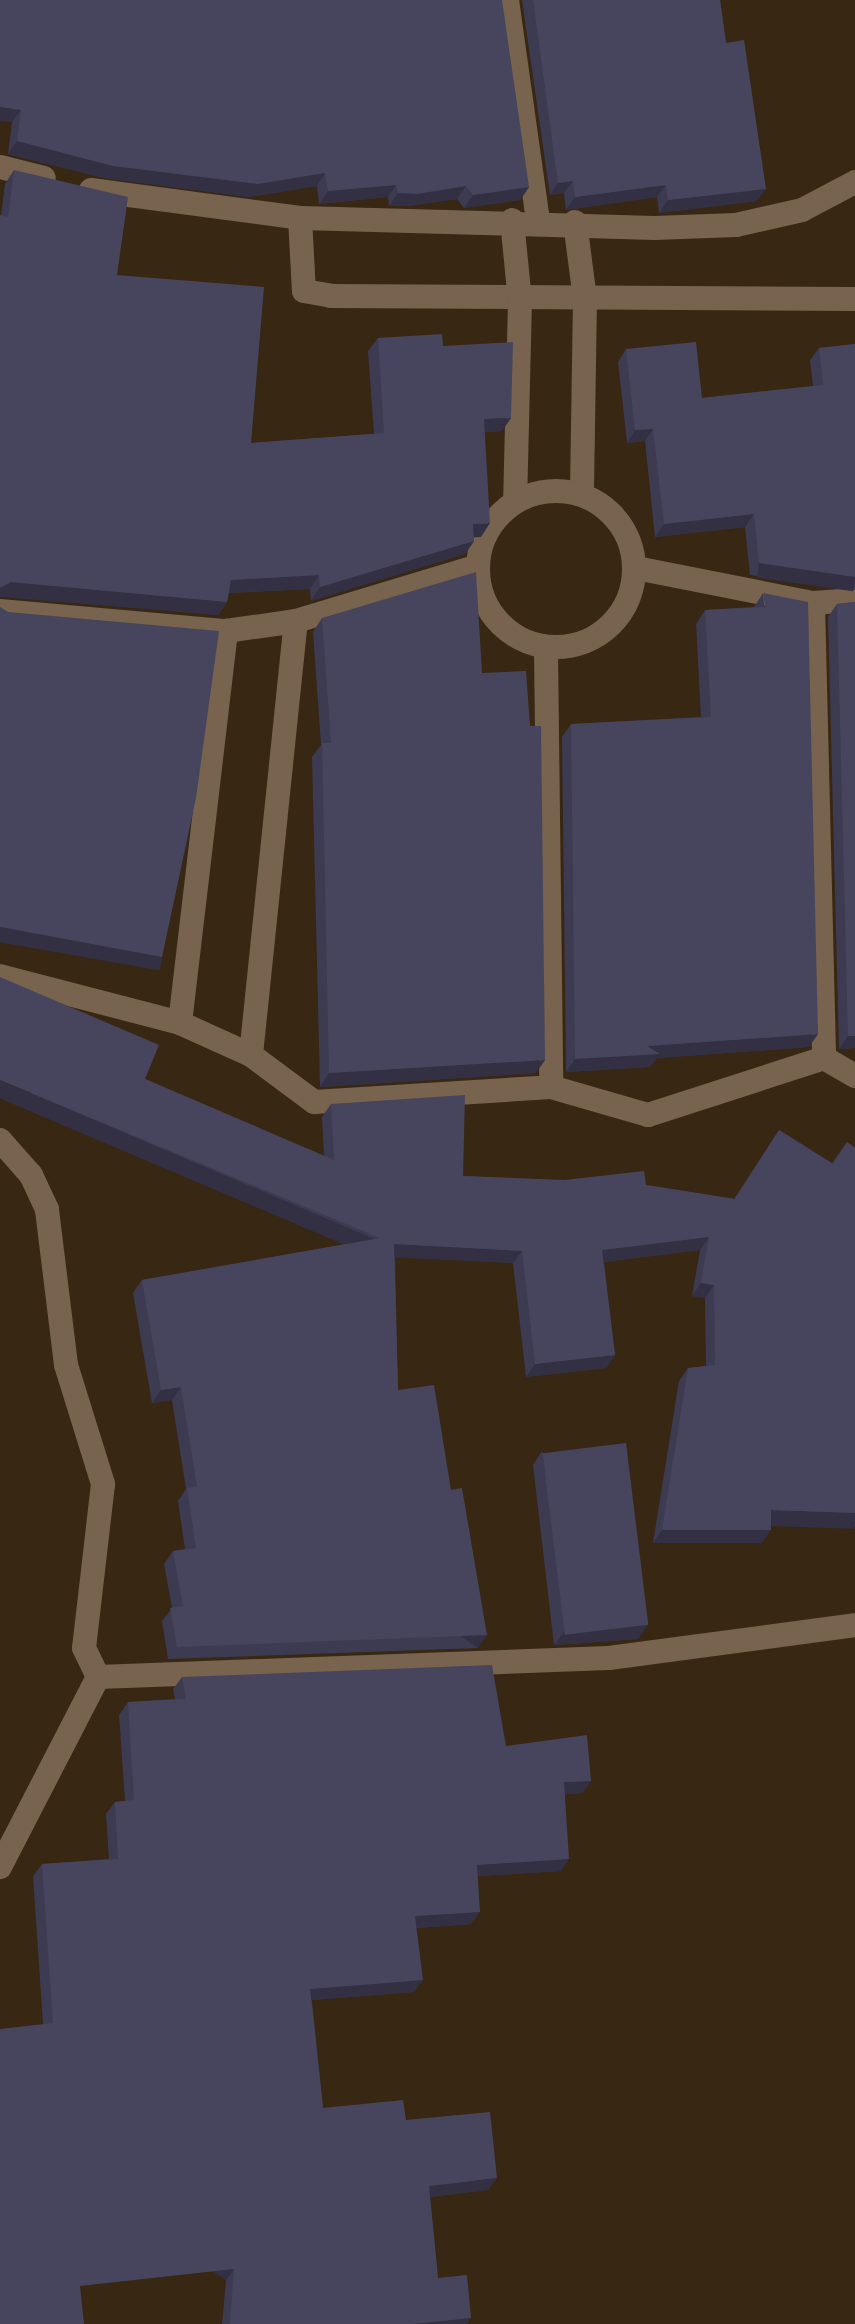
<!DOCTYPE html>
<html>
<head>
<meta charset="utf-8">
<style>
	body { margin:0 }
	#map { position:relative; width:855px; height:2324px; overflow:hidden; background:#382713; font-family:"Archivo Narrow",sans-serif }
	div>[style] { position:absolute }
	.minor>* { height:24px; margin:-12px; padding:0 12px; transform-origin:12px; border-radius:12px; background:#77634e }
	.minor>.ring { margin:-12px; padding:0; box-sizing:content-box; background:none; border:24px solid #77634e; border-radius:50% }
	.wall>* { inset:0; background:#3d3b51 }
	.shaded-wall>* { inset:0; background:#323042; transform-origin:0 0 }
	.building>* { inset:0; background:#47455e; transform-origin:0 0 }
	span { translate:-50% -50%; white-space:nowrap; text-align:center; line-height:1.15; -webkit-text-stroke:8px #1a1209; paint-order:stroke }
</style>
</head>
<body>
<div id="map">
	<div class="minor">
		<div style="left:507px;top:0;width:223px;rotate:82deg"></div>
		<div style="left:0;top:167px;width:45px;rotate:14deg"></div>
		<div style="left:91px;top:190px;width:211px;rotate:7.6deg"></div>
		<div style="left:300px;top:218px;width:354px;rotate:1.6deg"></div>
		<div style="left:654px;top:228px;width:82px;rotate:-2.1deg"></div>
		<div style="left:736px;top:225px;width:68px;rotate:-12.8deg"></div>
		<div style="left:802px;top:210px;width:60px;rotate:-27.8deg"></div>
		<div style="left:300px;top:218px;width:73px;rotate:86.9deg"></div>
		<div style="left:304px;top:291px;width:27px;rotate:10deg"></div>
		<div style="left:331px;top:296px;width:524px;rotate:0.33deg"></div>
		<div style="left:512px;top:220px;width:81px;rotate:84.4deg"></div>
		<div style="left:520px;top:301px;width:199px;rotate:91.4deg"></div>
		<div style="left:575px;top:222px;width:78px;rotate:82.6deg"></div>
		<div style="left:585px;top:299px;width:195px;rotate:90.9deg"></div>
		<div class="ring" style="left:478px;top:491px;width:132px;height:132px"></div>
		<div style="left:636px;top:568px;width:180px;rotate:11.2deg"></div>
		<div style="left:813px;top:603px;width:42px;rotate:-4.1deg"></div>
		<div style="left:813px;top:603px;width:455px;rotate:88.6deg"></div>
		<div style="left:824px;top:1058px;width:36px;rotate:30deg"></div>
		<div style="left:0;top:611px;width:227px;rotate:5.1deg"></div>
		<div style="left:226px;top:631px;width:71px;rotate:-8.1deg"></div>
		<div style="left:296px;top:621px;width:187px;rotate:-16.8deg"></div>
		<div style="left:546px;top:651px;width:436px;rotate:89.3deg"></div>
		<div style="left:0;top:976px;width:186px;rotate:14.6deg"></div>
		<div style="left:180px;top:1023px;width:78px;rotate:24.3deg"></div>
		<div style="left:251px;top:1055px;width:79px;rotate:36.7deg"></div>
		<div style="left:314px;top:1102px;width:237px;rotate:-3.6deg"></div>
		<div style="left:551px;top:1087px;width:101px;rotate:16.1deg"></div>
		<div style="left:648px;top:1115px;width:185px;rotate:-17.9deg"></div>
		<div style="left:180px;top:1023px;width:395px;rotate:-83.3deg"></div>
		<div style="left:251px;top:1055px;width:436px;rotate:-84.1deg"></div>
		<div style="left:0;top:1140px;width:47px;rotate:48.5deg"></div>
		<div style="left:31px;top:1175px;width:38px;rotate:65deg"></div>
		<div style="left:47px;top:1210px;width:156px;rotate:83deg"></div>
		<div style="left:66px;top:1365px;width:125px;rotate:72.7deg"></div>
		<div style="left:103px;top:1484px;width:165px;rotate:96.6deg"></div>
		<div style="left:84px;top:1648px;width:32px;rotate:64deg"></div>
		<div style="left:98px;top:1677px;width:214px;rotate:117.3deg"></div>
		<div style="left:98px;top:1677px;width:511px;rotate:-2.13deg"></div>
		<div style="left:609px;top:1658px;width:248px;rotate:-7.6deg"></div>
	</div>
	<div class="wall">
		<div style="clip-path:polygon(0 0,529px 187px,520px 200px,464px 208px,457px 199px,408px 206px,389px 206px,388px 197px,319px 204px,317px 186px,249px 197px,104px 178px,8px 154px,12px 122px)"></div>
		<div style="clip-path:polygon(522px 0,720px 0,726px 43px,757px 201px,659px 213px,657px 197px,566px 210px,564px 193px,550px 195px)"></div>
		<div style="clip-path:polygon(14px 170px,117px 275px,251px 443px,374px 434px,368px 351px,378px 338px,443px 346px,502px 431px,484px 432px,481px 537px,474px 537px,474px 541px,465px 554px,311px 601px,310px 589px,229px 593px,227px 602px,218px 615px,1px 596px,1px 216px,5px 184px)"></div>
		<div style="clip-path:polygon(855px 344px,855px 590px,750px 575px,745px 527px,655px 537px,645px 441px,627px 443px,618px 362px,626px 349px,702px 398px,813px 386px,810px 360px,819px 348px)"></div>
		<div style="clip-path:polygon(763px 593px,809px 1047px,657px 1058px,650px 1067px,566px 1072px,562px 737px,571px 724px,701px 717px,696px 624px,705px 610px,754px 607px)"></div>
		<div style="clip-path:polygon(855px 602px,855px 1048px,839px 1049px,828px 617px,837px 604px)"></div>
		<div style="clip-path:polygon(322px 618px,482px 673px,530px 726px,536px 1073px,320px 1087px,312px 757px,321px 745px,313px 632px)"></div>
		<div style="clip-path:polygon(145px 1079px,324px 1156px,322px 1117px,331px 1104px,463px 1176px,646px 1185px,734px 1199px,779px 1130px,832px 1163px,847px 1142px,855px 1148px,855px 1526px,771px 1523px,762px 1543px,653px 1543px,679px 1381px,688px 1368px,706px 1366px,705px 1298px,692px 1296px,700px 1250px,604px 1262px,615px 1355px,606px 1368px,526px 1377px,513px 1263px,395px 1257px,398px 1390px,451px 1490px,478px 1648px,168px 1659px,162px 1621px,172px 1608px,164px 1564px,173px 1551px,185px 1549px,178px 1501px,186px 1489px,172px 1400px,152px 1403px,133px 1293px,142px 1280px,352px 1243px,0 1097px)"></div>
		<div style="clip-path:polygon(542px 1451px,638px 1639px,554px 1645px,533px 1465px)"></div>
		<div style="clip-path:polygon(182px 1677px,506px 1746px,591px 1781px,582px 1793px,565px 1794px,561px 1871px,478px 1876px,471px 1924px,416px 1928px,414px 1992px,312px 2000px,323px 2108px,406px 2120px,488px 2190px,430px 2197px,438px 2278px,467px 2324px,222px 2324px,226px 2281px,43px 2024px,33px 1876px,42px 1864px,109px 1859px,106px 1814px,115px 1802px,125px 1801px,119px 1715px,128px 1702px,175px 1699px,173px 1689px)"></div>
	</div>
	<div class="shaded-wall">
		<div style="clip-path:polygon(0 107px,21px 110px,12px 122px,0 121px)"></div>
		<div style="clip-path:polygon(17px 141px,325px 173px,317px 186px,249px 197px,104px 178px,8px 154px)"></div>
		<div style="clip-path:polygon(573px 181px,564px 193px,550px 195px,558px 183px)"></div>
		<div style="clip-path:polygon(396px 185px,388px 197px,319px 204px,328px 191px)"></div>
		<div style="clip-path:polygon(666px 185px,657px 197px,566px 210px,575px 197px)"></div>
		<div style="clip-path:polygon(466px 186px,457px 199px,408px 206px,389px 206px,398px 193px)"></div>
		<div style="clip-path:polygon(529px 187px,520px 200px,464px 208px,473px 195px)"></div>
		<div style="clip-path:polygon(766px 189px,757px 201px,659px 213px,668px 200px)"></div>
		<div style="clip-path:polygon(511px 418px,502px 431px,474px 433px,484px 419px)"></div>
		<div style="clip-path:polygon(653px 429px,645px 441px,627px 443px,635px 430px)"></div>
		<div style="clip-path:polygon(754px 514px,745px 527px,655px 537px,664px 524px)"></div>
		<div style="clip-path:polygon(490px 523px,481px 537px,464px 538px,473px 524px)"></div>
		<div style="clip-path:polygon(474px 541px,465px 554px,311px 601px,320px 587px)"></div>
		<div style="left:759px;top:563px;width:97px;height:15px;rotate:8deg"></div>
		<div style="clip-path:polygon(319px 575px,310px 589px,222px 593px,231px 580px)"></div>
		<div style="clip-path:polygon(11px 582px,227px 602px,218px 615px,0 597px,0 588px)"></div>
		<div style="left:0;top:927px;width:165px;height:15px;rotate:10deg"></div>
		<div style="clip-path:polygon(818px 1034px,809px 1047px,657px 1058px,650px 1067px,566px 1072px,575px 1059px,647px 1046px)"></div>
		<div style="clip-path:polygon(848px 1036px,855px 1036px,855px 1048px,839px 1049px)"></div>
		<div style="clip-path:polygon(545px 1060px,536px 1073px,320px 1087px,329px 1073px)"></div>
		<div style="left:0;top:1080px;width:412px;height:17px;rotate:23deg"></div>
		<div style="clip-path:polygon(709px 1237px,700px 1250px,593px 1263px,602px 1250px)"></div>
		<div style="clip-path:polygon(394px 1244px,522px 1251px,513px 1263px,385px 1257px)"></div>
		<div style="clip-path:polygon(701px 1283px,714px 1285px,705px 1298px,692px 1296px)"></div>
		<div style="clip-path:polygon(615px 1355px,606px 1368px,526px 1377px,535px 1364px)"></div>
		<div style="clip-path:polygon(181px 1387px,172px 1400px,152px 1403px,161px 1390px)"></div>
		<div style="left:771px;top:1510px;width:84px;height:16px;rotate:2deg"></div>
		<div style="clip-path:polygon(662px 1530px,771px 1530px,762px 1543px,653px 1543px)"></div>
		<div style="clip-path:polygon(648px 1625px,638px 1639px,554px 1645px,564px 1632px)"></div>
		<div style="left:487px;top:1635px;width:16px;height:310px;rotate:125deg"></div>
		<div style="clip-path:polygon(591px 1781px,582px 1793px,556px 1795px,564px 1782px)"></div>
		<div style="clip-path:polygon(569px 1859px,561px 1871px,468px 1877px,477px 1865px)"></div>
		<div style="clip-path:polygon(480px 1912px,471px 1924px,406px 1929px,415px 1916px)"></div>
		<div style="clip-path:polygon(423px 1980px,414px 1992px,302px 2001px,310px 1989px)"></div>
		<div style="clip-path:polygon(497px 2178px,488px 2190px,420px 2198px,429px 2186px)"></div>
		<div style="left:234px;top:2269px;width:14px;height:155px;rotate:124deg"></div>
		<div style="clip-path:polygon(471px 2318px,467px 2324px,412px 2324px)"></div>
	</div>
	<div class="building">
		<div style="clip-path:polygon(0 0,502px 0,529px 187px,473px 195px,466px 186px,417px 194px,398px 193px,396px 185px,328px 191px,325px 173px,258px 184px,113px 166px,17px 141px,21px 110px,0 107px)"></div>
		<div style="clip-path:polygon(533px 0,720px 0,726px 43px,744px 40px,766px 189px,668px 200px,666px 185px,575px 197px,573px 181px,558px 183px)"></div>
		<div style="clip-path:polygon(14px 170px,128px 197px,117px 275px,264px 287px,251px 443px,384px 433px,378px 338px,442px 334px,443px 346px,513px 342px,511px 418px,484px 419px,490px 523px,473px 524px,474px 541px,320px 587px,319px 575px,231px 580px,227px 602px,11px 582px,0 588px,0 215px,8px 217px)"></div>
		<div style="clip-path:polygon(696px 342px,702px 398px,823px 385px,819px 348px,855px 344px,855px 577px,759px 563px,754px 514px,664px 524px,653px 429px,635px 430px,626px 349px)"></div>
		<div style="clip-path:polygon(476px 572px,482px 673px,526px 671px,530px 726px,541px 726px,545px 1060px,329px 1073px,322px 743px,331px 743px,322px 618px)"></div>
		<div style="clip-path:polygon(763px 593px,808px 602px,818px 1034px,647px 1046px,660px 1054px,575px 1059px,571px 724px,711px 717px,705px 610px,765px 607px)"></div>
		<div style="clip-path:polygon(855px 602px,855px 1036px,848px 1036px,837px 604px)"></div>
		<div style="clip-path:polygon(0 607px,8px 612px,219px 631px,196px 798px,162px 957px,0 927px)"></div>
		<div style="clip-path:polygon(0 977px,159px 1045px,145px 1079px,334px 1160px,331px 1104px,465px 1095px,463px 1176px,565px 1180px,644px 1171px,646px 1185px,735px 1199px,779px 1130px,833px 1164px,847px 1142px,855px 1148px,855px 1513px,771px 1510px,771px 1530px,662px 1530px,688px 1368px,715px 1365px,714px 1285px,701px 1283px,709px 1237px,602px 1250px,615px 1355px,535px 1364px,522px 1251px,394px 1244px,398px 1390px,434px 1385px,451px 1490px,462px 1488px,487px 1635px,177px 1647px,170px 1608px,183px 1606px,173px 1551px,196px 1548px,187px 1488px,197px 1486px,181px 1387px,161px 1390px,142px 1280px,380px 1238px,0 1080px)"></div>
		<div style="left:626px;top:1443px;width:183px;height:84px;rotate:83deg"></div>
		<div style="clip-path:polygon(492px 1665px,506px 1746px,587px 1735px,591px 1781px,564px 1782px,569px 1859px,477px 1865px,480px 1912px,415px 1916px,423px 1980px,310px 1989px,323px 2108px,403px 2100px,406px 2120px,490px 2112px,497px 2178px,429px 2186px,438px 2278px,467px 2275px,471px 2318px,412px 2324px,230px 2324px,234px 2269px,80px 2286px,84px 2324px,0 2324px,0 2029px,53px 2023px,42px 1864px,118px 1859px,115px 1802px,134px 1800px,128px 1702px,186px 1699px,182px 1677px)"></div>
	</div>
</div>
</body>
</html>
